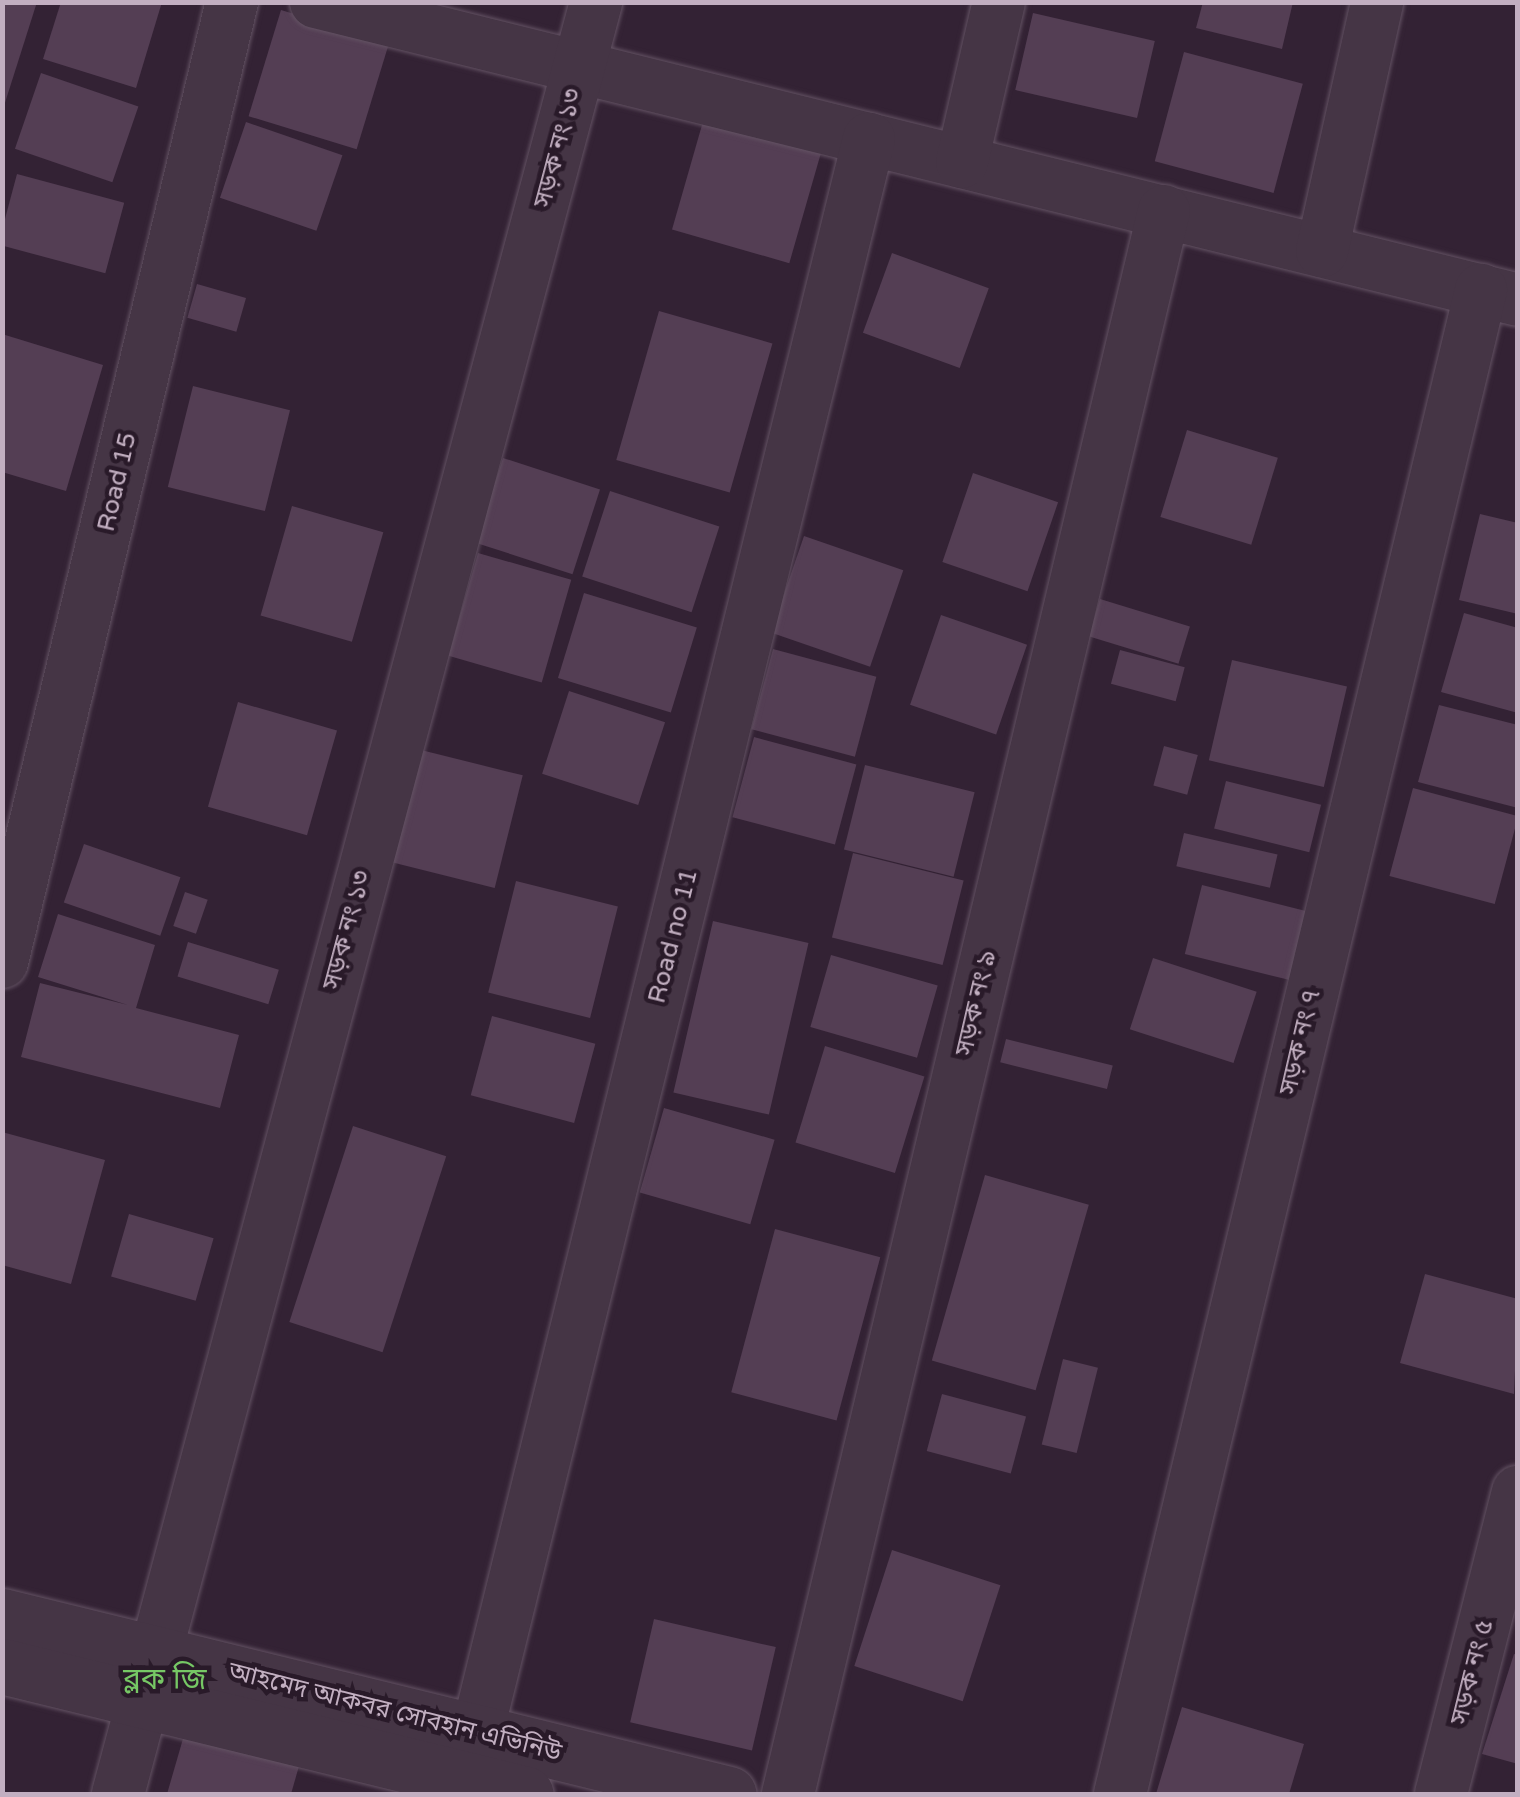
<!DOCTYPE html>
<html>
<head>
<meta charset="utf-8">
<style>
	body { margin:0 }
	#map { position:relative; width:1520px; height:1797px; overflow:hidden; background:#332234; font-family:"Varela Round","Noto Sans Bengali",sans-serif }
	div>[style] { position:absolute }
	.building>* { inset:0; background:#543e54; transform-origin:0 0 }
	.roads { filter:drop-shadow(0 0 2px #635263) drop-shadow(0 0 2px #635263) }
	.minor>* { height:52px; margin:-26px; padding:0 26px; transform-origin:26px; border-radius:26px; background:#453545 }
	.tertiary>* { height:55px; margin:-27.5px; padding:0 27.5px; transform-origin:27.5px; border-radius:27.5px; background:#453545 }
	span { translate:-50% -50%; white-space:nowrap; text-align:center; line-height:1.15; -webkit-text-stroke:9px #291a29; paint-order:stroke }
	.street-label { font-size:25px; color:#c2afc1 }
	.quarter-label { font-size:30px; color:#76c765 }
	.frame { position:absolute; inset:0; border:5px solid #c2afc1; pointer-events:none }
</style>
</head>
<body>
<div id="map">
	<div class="building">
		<div style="clip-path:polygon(2px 2px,37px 2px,3px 109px,2px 109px)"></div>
		<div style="clip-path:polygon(61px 2px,162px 2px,136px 88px,43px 59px)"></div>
		<div style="clip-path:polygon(1203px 2px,1293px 2px,1282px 49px,1196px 28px)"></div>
		<div style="left:281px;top:10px;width:113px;height:111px;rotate:17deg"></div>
		<div style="left:1033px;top:13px;width:125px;height:79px;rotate:13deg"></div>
		<div style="left:1184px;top:52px;width:123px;height:113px;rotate:15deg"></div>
		<div style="left:41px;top:73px;width:103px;height:80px;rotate:19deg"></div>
		<div style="left:704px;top:118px;width:122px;height:116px;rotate:16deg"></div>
		<div style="left:246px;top:122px;width:102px;height:80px;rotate:19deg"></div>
		<div style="left:17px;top:174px;width:111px;height:73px;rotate:15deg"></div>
		<div style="left:892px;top:253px;width:103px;height:85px;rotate:20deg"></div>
		<div style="left:197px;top:284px;width:51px;height:35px;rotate:16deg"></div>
		<div style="left:659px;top:311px;width:118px;height:155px;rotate:16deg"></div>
		<div style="clip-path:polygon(2px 334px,103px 365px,66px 491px,2px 472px)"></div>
		<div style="left:193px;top:386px;width:100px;height:104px;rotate:14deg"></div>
		<div style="left:1187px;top:430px;width:95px;height:91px;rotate:17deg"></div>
		<div style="left:503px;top:458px;width:102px;height:89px;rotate:18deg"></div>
		<div style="left:973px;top:473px;width:90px;height:94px;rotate:19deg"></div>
		<div style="left:610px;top:491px;width:115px;height:90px;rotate:18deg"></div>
		<div style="left:292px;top:506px;width:95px;height:114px;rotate:16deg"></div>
		<div style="clip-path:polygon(1480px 514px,1518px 523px,1518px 614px,1459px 600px)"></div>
		<div style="left:804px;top:536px;width:105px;height:102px;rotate:19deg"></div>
		<div style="left:478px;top:553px;width:97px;height:107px;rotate:16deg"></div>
		<div style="left:584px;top:593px;width:118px;height:89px;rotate:17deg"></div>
		<div style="left:1100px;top:599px;width:94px;height:39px;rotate:17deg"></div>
		<div style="clip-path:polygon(1464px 613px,1518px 628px,1518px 713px,1441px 692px)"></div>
		<div style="left:941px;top:615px;width:91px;height:95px;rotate:19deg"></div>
		<div style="left:773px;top:649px;width:107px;height:83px;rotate:15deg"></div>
		<div style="left:1120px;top:650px;width:67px;height:35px;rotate:15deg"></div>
		<div style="left:1232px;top:660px;width:118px;height:103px;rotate:13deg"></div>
		<div style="left:569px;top:691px;width:101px;height:87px;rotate:18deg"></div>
		<div style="left:238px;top:702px;width:103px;height:109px;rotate:16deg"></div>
		<div style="clip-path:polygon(1439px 705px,1518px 725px,1518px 808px,1418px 782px)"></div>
		<div style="left:754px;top:737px;width:106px;height:83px;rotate:15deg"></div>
		<div style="left:1164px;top:746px;width:35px;height:41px;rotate:15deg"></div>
		<div style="left:417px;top:749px;width:109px;height:116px;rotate:14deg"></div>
		<div style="left:865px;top:765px;width:113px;height:87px;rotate:14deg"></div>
		<div style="left:1226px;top:781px;width:98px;height:49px;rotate:14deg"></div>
		<div style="left:1413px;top:788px;width:109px;height:91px;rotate:15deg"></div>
		<div style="left:1184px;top:833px;width:96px;height:34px;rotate:13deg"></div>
		<div style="left:84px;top:844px;width:102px;height:62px;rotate:19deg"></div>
		<div style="left:853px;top:853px;width:114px;height:87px;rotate:14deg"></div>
		<div style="left:516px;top:881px;width:105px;height:115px;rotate:14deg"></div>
		<div style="left:1202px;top:885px;width:108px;height:71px;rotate:14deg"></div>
		<div style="left:185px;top:892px;width:24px;height:36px;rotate:19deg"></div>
		<div style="clip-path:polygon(58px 914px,155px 945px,136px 1008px,239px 1035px,220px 1108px,21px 1057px,40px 983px,128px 1005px,38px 977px)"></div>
		<div style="left:713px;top:921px;width:98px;height:176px;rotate:13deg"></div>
		<div style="left:188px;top:942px;width:95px;height:36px;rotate:17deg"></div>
		<div style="left:831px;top:955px;width:111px;height:75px;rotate:16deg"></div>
		<div style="left:1153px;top:958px;width:109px;height:75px;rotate:18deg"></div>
		<div style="left:492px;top:1016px;width:107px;height:82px;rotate:15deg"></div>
		<div style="left:1006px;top:1039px;width:110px;height:24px;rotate:14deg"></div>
		<div style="left:825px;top:1046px;width:104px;height:101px;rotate:17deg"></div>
		<div style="left:664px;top:1108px;width:115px;height:88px;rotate:16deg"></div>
		<div style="left:353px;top:1126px;width:98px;height:206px;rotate:18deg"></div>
		<div style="clip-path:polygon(2px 1132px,105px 1160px,71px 1284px,2px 1265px)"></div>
		<div style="left:985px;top:1175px;width:108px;height:193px;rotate:16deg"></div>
		<div style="left:129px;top:1214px;width:88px;height:65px;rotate:16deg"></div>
		<div style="left:775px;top:1229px;width:109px;height:169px;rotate:15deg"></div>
		<div style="clip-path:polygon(1425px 1274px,1518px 1299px,1514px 1394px,1400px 1363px)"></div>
		<div style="left:1063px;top:1359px;width:36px;height:88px;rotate:14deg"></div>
		<div style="left:942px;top:1394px;width:87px;height:59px;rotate:15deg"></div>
		<div style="left:892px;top:1550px;width:114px;height:122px;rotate:18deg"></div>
		<div style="left:654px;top:1619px;width:125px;height:106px;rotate:13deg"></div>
		<div style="clip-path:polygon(1514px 1654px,1518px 1655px,1518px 1764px,1482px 1754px)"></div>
		<div style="clip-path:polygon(1182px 1707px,1304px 1744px,1289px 1794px,1156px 1794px)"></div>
		<div style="clip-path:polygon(187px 1725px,301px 1759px,291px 1794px,167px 1794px)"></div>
	</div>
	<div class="roads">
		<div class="minor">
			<div style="left:316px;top:2px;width:1238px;rotate:13.92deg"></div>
			<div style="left:962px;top:162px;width:164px;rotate:-77deg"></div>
			<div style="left:1322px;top:251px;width:255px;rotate:-77.5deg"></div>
			<div style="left:2px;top:962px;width:987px;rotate:-76.53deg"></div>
			<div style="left:467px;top:1774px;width:1684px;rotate:-76.19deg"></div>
			<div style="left:118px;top:1794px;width:1855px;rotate:-75.06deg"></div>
			<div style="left:788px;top:1794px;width:1627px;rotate:-76.64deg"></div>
			<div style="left:1120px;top:1794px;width:1547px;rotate:-76.5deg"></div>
			<div style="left:1441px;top:1794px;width:312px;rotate:-75.7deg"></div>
		</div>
		<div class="tertiary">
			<div style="left:2px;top:1616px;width:748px;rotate:13.76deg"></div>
			<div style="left:2px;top:1666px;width:539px;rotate:13.73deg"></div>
		</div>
	</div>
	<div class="street-label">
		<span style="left:558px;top:148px;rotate:-75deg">সড়ক নং ১৩</span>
		<span style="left:117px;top:482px;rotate:-77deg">Road 15</span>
		<span style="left:347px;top:930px;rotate:-75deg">সড়ক নং ১৩</span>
		<span style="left:673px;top:936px;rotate:-76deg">Road no 11</span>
		<span style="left:976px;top:1003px;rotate:-77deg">সড়ক নং ৯</span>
		<span style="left:1300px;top:1042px;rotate:-77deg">সড়ক নং ৭</span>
		<span style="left:1472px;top:1672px;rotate:-76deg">সড়ক নং ৫</span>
		<span style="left:395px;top:1712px;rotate:14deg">আহমেদ আকবর সোবহান এভিনিউ</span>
	</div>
	<div class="quarter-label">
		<span style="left:165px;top:1680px">ব্লক জি</span>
	</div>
	<div class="frame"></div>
</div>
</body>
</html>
